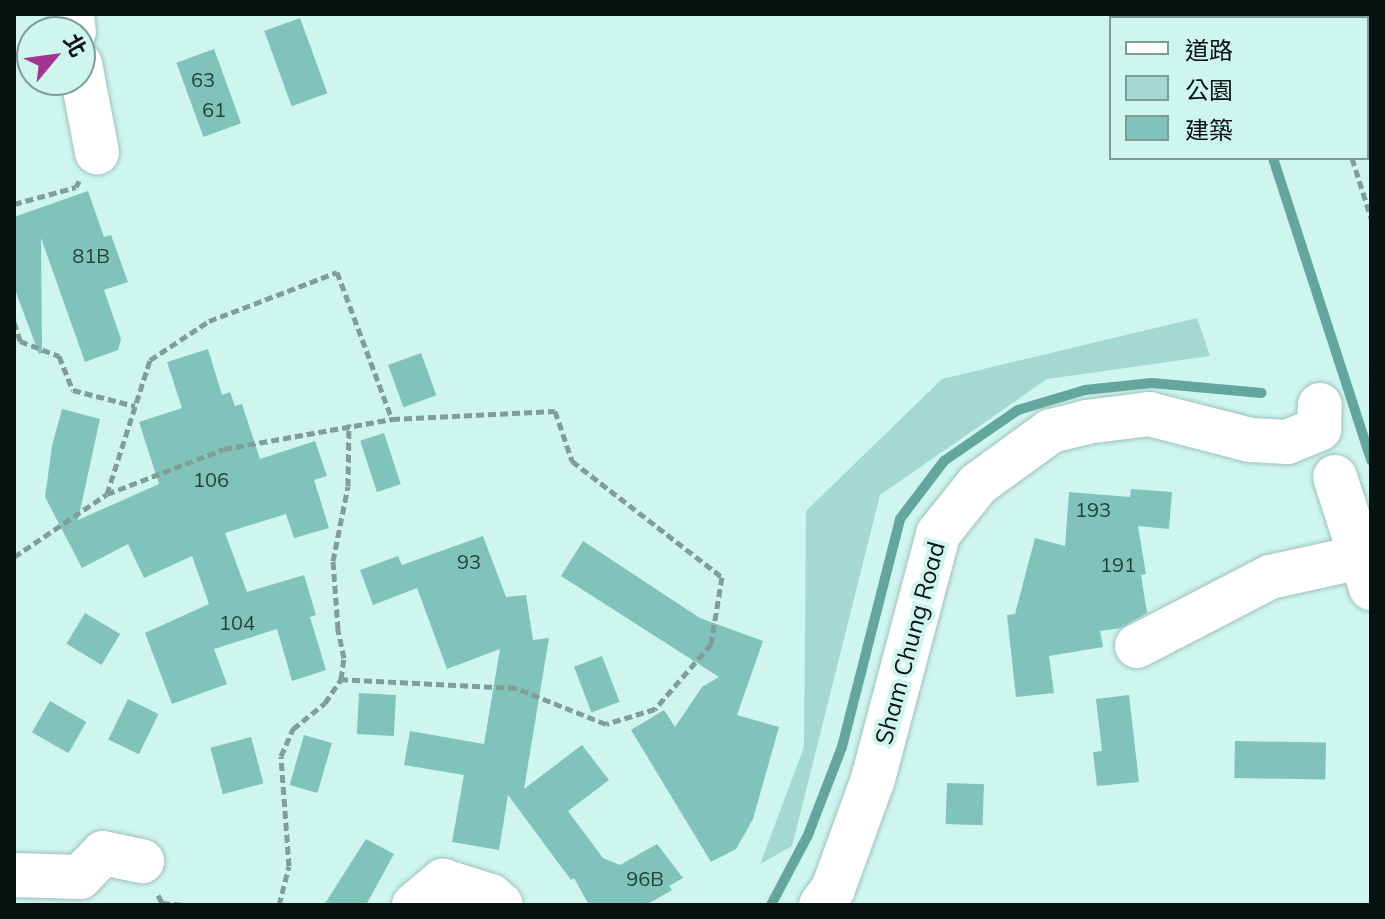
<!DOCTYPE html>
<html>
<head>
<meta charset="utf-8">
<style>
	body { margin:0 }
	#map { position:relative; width:1385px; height:919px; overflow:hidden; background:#cff5ef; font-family:Mulish,"Noto Sans TC",sans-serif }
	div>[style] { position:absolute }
	.green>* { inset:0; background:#a4d9d1 }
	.stream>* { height:10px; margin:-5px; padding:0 5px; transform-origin:5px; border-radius:5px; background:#63a69d }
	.building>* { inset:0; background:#80c3ba; transform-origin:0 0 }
	.path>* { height:5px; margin-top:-2.5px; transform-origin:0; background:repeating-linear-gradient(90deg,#819d99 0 8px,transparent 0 12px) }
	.roads { filter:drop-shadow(0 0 2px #9dc1bb) drop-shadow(0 0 2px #9dc1bb) }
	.minor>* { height:44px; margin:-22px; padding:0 22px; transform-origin:22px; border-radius:22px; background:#fff }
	span { translate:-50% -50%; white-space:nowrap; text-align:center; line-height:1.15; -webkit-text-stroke:8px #cff5ef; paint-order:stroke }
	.number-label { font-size:20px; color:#243f3b }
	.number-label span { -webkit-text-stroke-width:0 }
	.street-label { font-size:24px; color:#061311 }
	.frame { position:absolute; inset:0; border:16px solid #061311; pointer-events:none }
	.legend { position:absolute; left:1109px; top:16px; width:260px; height:144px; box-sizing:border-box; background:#cff5ef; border:2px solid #7f9b96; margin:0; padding:10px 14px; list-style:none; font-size:24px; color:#061311 }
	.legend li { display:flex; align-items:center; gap:16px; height:40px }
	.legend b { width:40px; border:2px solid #7f9b96 }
	.north { position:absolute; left:16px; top:16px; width:80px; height:80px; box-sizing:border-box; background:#cff5ef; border:2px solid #7f9b96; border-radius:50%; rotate:61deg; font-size:22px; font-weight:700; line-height:32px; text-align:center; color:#061311 }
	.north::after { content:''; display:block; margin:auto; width:28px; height:36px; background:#a43492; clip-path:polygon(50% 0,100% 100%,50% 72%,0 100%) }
</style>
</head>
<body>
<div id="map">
	<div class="green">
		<div style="clip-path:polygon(1197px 318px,1210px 356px,1047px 379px,880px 495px,792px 846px,760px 864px,804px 747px,806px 511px,942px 379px)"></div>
	</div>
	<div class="stream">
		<div style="left:1222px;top:14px;width:4px;rotate:63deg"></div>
		<div style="left:1273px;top:158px;width:318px;rotate:72deg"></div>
		<div style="left:771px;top:905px;width:79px;rotate:-62.1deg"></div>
		<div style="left:808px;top:835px;width:94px;rotate:-68.9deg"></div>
		<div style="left:842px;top:747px;width:235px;rotate:-75.7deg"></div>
		<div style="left:900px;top:519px;width:73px;rotate:-52.8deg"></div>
		<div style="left:944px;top:461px;width:90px;rotate:-34.6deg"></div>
		<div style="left:1018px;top:410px;width:70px;rotate:-16.6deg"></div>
		<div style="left:1085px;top:390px;width:67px;rotate:-6deg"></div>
		<div style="left:1152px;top:383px;width:110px;rotate:5.2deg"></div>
	</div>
	<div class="building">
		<div style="left:300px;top:18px;width:80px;height:38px;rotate:70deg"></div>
		<div style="left:214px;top:49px;width:79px;height:40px;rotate:70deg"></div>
		<div style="clip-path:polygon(88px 191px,104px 237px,111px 235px,128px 282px,104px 290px,121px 339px,118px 350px,85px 362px,41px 238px,42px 353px,39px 354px,14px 287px,14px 217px)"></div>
		<div style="clip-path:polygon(208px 349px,222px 395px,230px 392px,235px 406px,242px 404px,260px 459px,315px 441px,327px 476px,314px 480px,329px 528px,294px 538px,286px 514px,225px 533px,247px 592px,304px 575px,316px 615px,310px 617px,326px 670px,292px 681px,277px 629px,214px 649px,227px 684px,172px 704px,145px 633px,209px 604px,192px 556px,144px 578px,128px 544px,82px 568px,45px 497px,52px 446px,62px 409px,100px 419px,78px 520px,159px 484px,139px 422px,182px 408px,167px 362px)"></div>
		<div style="left:421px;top:353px;width:45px;height:35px;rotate:70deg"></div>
		<div style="left:384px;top:433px;width:54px;height:25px;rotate:72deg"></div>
		<div style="clip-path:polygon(1131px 489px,1172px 492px,1169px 529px,1138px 526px,1146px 574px,1141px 575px,1147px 613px,1121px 628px,1100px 631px,1103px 647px,1049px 656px,1054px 693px,1016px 697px,1007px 615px,1015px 614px,1035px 538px,1065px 546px,1069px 492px,1130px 497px)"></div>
		<div style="clip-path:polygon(483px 536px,506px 597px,526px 595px,533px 640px,549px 638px,524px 789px,582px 745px,609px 780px,568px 811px,603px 858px,620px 865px,657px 844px,683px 878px,669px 886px,672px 890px,646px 905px,589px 905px,574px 878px,571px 880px,508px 795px,499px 850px,452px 842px,464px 775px,404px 765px,410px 731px,484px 744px,500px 649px,447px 669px,417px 588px,373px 605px,360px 570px,398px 556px,402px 565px)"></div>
		<div style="clip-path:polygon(583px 541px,700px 618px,763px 641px,737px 715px,779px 727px,753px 819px,736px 849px,711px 862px,631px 730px,664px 710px,675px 727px,702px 687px,719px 677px,561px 576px)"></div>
		<div style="left:85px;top:613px;width:41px;height:36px;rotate:31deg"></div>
		<div style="left:602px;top:656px;width:49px;height:30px;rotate:69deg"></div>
		<div style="left:359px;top:693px;width:37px;height:41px;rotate:3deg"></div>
		<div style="clip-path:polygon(1129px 695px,1139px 782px,1097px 786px,1093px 752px,1102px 751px,1096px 699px)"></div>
		<div style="left:128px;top:699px;width:34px;height:45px;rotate:26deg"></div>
		<div style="left:50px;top:701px;width:42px;height:36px;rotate:30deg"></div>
		<div style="left:304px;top:735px;width:29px;height:52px;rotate:16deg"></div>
		<div style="left:251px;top:737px;width:48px;height:42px;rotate:75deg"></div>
		<div style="left:1235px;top:741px;width:91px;height:37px;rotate:1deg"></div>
		<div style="left:947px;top:783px;width:37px;height:41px;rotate:2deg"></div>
		<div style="clip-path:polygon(366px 839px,394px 854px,366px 905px,324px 905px)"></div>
	</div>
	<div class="path">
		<div style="left:1305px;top:14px;width:4px;rotate:63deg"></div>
		<div style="left:1352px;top:158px;width:63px;rotate:72.4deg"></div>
		<div style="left:14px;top:204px;width:64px;rotate:-15.3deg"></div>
		<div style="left:76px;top:187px;width:7px;rotate:-63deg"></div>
		<div style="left:14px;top:322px;width:20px;rotate:72deg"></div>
		<div style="left:20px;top:341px;width:42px;rotate:21deg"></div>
		<div style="left:59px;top:356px;width:37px;rotate:68deg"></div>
		<div style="left:73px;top:390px;width:64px;rotate:14.5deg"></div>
		<div style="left:107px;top:494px;width:141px;rotate:-72.2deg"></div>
		<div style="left:150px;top:360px;width:71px;rotate:-33.5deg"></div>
		<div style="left:209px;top:321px;width:137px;rotate:-20.9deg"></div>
		<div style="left:337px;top:272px;width:157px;rotate:69.5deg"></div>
		<div style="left:14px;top:557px;width:112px;rotate:-34.1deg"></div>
		<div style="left:107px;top:494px;width:125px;rotate:-21deg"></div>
		<div style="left:224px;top:449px;width:171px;rotate:-10.1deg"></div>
		<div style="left:392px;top:419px;width:163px;rotate:-2.8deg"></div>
		<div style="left:555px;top:411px;width:53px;rotate:71.2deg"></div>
		<div style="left:572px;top:461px;width:190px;rotate:37.7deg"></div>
		<div style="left:722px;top:577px;width:68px;rotate:99.3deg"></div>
		<div style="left:711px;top:644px;width:86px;rotate:130.7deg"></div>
		<div style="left:655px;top:709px;width:51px;rotate:163deg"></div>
		<div style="left:606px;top:724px;width:97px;rotate:-158.2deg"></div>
		<div style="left:516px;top:688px;width:175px;rotate:-177.1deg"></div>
		<div style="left:158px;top:895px;width:9px;rotate:63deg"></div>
		<div style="left:162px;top:903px;width:22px;rotate:5deg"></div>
		<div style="left:279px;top:905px;width:40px;rotate:-75.6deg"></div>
		<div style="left:289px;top:866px;width:110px;rotate:-94.2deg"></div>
		<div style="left:281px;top:756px;width:30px;rotate:-66deg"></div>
		<div style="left:293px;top:729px;width:41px;rotate:-39.1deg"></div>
		<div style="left:325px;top:703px;width:29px;rotate:-56deg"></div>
		<div style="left:341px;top:679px;width:21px;rotate:-82deg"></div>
		<div style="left:344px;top:658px;width:30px;rotate:-102deg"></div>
		<div style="left:338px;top:629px;width:68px;rotate:-94.2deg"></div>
		<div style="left:333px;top:561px;width:76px;rotate:-78.7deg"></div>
		<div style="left:348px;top:486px;width:62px;rotate:-89.1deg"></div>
	</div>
	<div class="roads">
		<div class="minor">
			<div style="left:72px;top:14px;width:18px;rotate:84deg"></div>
			<div style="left:80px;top:64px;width:90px;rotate:79.1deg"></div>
			<div style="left:1335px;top:477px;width:117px;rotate:72deg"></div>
			<div style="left:1137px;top:646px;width:150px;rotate:-27.4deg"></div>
			<div style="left:1270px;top:577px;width:93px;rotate:-12.4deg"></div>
			<div style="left:14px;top:875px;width:66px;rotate:1.7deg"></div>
			<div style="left:80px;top:877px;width:33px;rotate:-46deg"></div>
			<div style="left:103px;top:853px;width:40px;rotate:12deg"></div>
			<div style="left:414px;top:905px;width:38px;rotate:-40deg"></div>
			<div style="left:443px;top:881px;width:50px;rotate:17.4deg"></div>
			<div style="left:491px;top:896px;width:13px;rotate:42deg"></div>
			<div style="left:821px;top:905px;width:20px;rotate:-53deg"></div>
			<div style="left:833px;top:889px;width:117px;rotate:-70deg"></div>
			<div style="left:873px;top:779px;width:253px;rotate:-75.1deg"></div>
			<div style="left:938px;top:534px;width:64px;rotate:-51.3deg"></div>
			<div style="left:978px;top:484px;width:90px;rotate:-36deg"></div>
			<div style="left:1051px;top:431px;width:36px;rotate:-14deg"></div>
			<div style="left:1086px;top:422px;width:64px;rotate:-7.2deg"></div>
			<div style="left:1149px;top:414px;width:104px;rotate:14.4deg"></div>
			<div style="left:1250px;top:440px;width:37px;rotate:3deg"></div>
			<div style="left:1287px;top:442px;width:35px;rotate:-22deg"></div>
			<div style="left:1319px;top:429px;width:24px;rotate:-88deg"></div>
		</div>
	</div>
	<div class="number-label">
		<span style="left:203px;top:79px">63</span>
		<span style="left:214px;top:109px">61</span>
		<span style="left:91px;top:255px">81B</span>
		<span style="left:211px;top:479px">106</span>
		<span style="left:1093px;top:509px">193</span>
		<span style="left:469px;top:561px">93</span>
		<span style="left:1118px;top:564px">191</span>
		<span style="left:237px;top:622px">104</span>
		<span style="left:645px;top:878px">96B</span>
	</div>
	<div class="street-label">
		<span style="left:910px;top:643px;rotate:-75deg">Sham Chung Road</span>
	</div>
	<div class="frame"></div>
	<ul class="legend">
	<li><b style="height:10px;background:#fff"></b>道路</li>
	<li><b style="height:22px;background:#a4d9d1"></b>公園</li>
	<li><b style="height:22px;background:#80c3ba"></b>建築</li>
	</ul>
	<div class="north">北</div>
</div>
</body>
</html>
